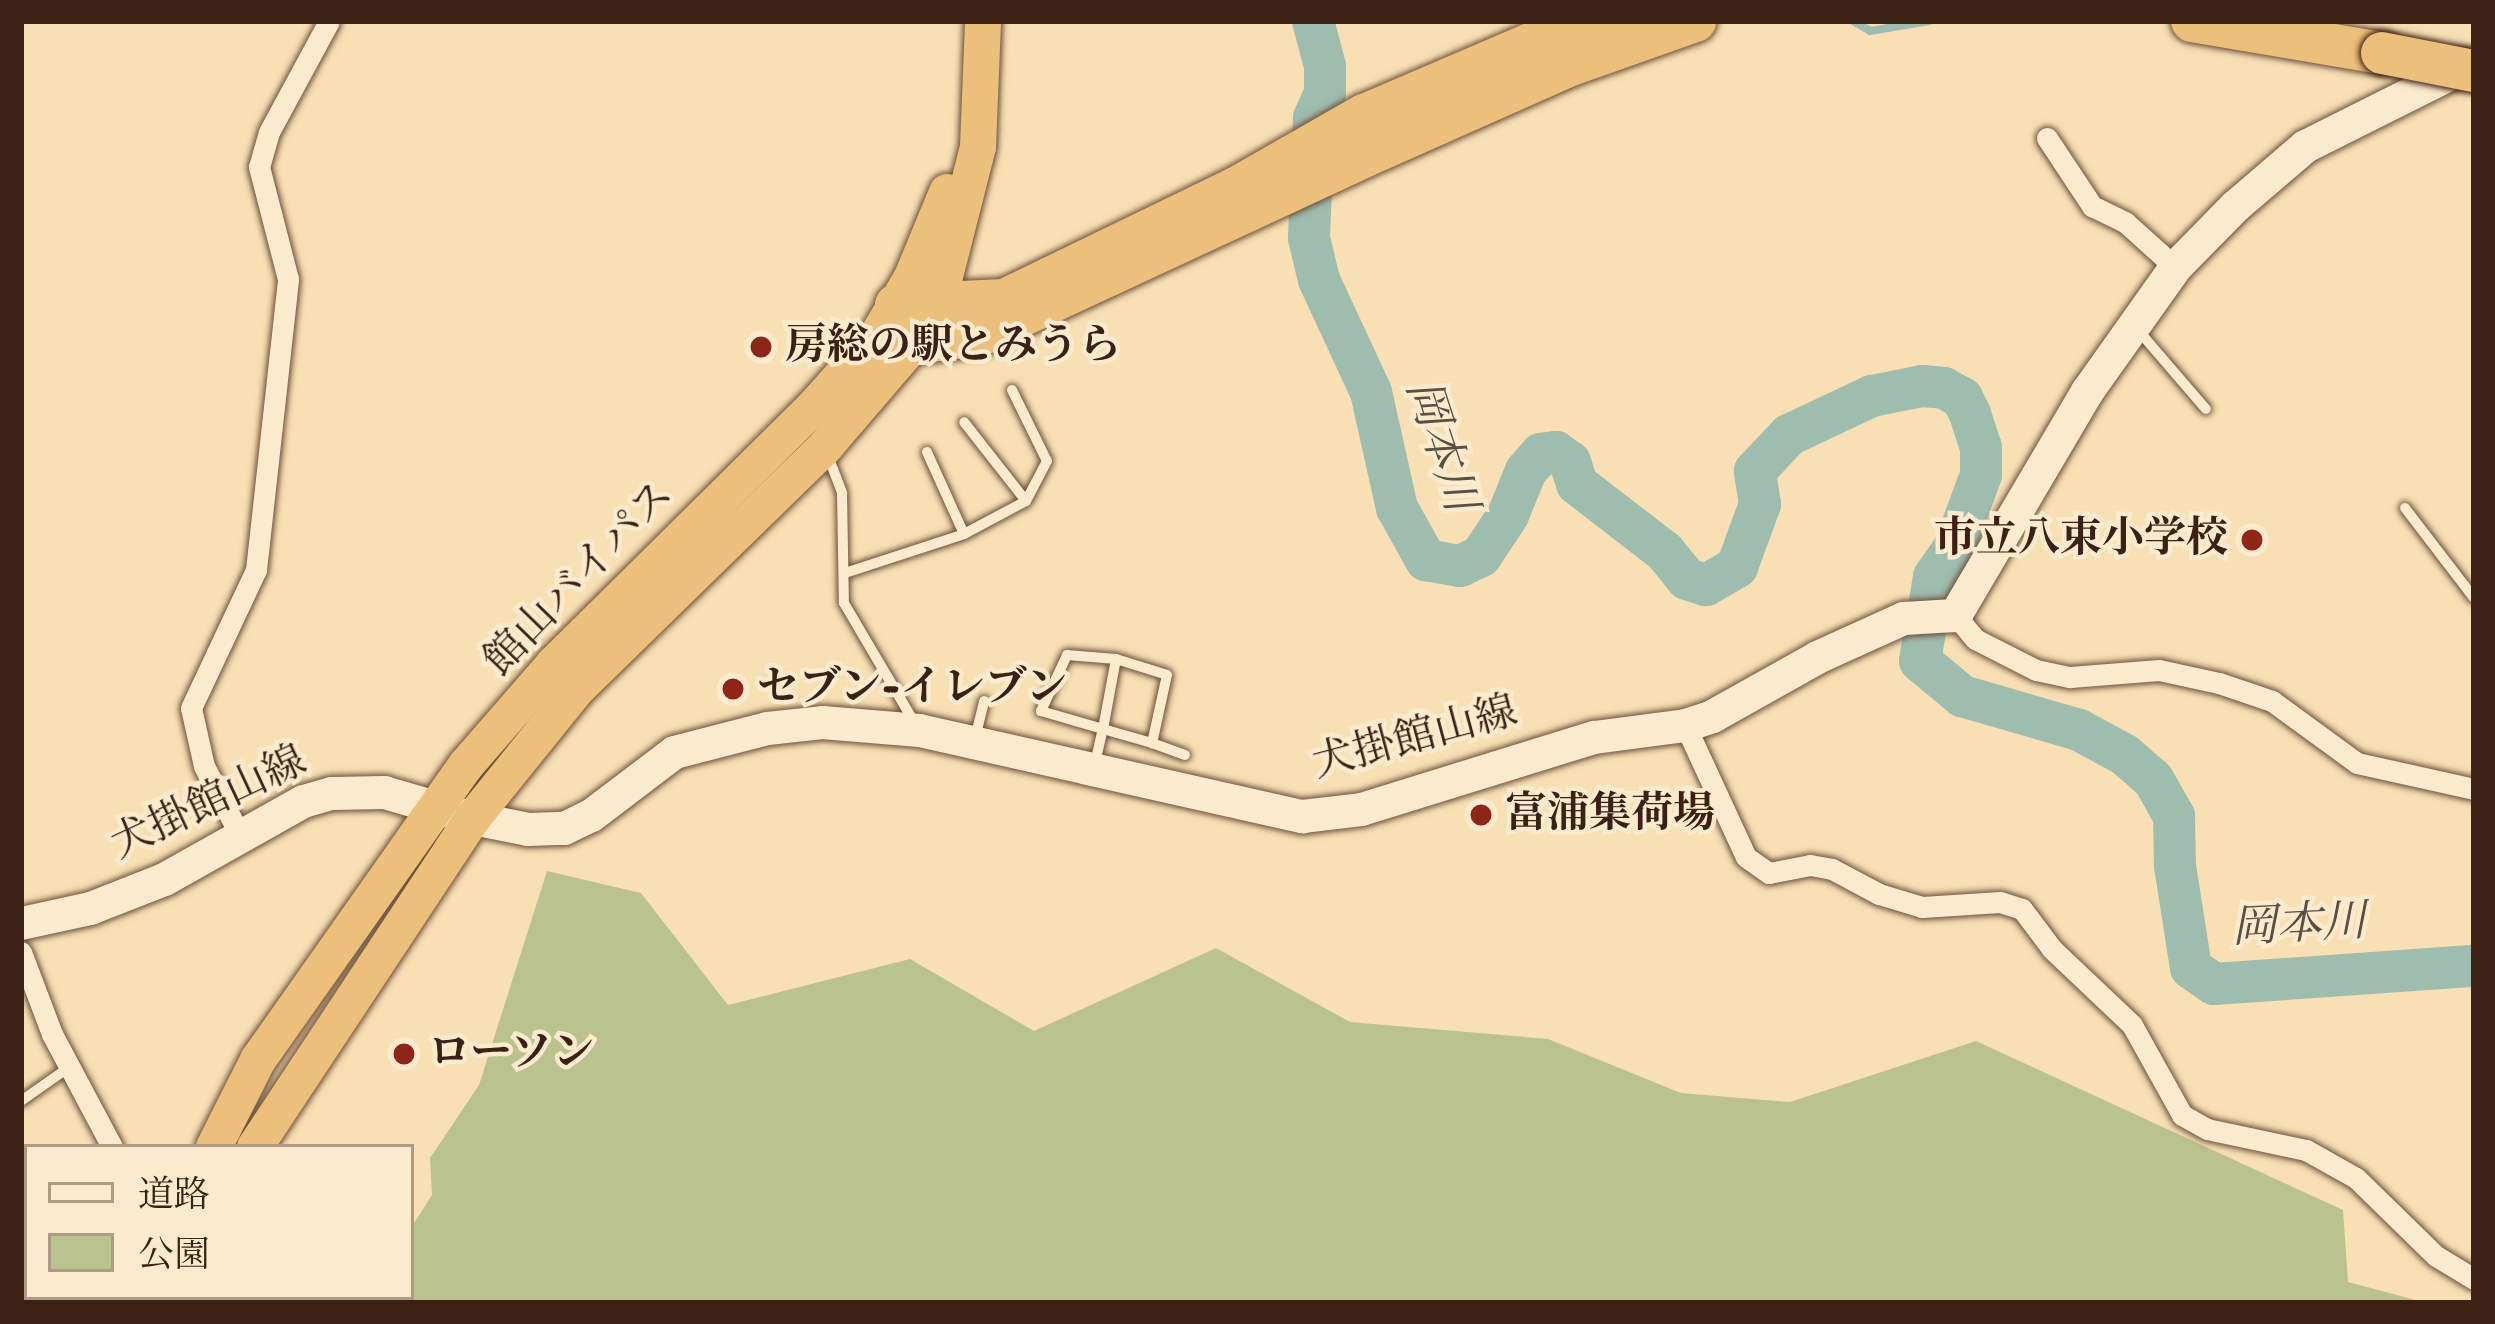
<!DOCTYPE html>
<html>
<head>
<meta charset="utf-8">
<style>
	body { margin:0 }
	#map { position:relative; width:2495px; height:1324px; overflow:hidden; background:#f9e0b4; font-family:"IM FELL English","Noto Serif JP",serif }
	div>[style] { position:absolute }
	.green>* { inset:0; background:#bac390 }
	.stream>* { height:8px; margin:-4px; padding:0 4px; transform-origin:4px; border-radius:4px; background:#9ebdaf }
	.river>* { height:42px; margin:-21px; padding:0 21px; transform-origin:21px; border-radius:21px; background:#9ebdaf }
	.roads { filter:drop-shadow(0 0 3px #6c503c) drop-shadow(0 0 3px #6c503c) }
	.service>* { height:10px; margin:-5px; padding:0 5px; transform-origin:5px; border-radius:5px; background:#fbebce }
	.minor>* { height:21px; margin:-10.5px; padding:0 10.5px; transform-origin:10.5px; border-radius:10.5px; background:#fbebce }
	.secondary>* { height:33px; margin:-16.5px; padding:0 16.5px; transform-origin:16.5px; border-radius:16.5px; background:#fbebce }
	.trunk>* { height:36px; margin:-18px; padding:0 18px; transform-origin:18px; border-radius:18px; background:#ecc07a }
	.motorway>* { height:42px; margin:-21px; padding:0 21px; transform-origin:21px; border-radius:21px; background:#ecc07a }
	.bridges { filter:drop-shadow(0 0 3px #3d2014) drop-shadow(0 0 3px #3d2014) }
	.motorway-bridge>* { height:42px; margin:-21px; padding:0 21px; transform-origin:21px; border-radius:21px; background:#ecc07a }
	.dots>* { width:33px; height:33px; translate:-50% -50%; box-sizing:border-box; border:6px solid #fbebce; border-radius:50% }
	span { translate:-50% -50%; white-space:nowrap; text-align:center; line-height:1.15; -webkit-text-stroke:9px #fbebce; paint-order:stroke }
	.poi-label { font-size:42px; color:#3d2014; font-weight:700 }
	.left { translate:0 -50%; text-align:left }
	.right { translate:-100% -50%; text-align:right }
	.street-label { font-size:42px; color:#3d2014 }
	.water-label { font-size:45px; color:#5a4f42; font-style:italic }
	.frame { position:absolute; inset:0; border:24px solid #3d2014; pointer-events:none }
	.legend { position:absolute; left:24px; top:1144px; width:390px; height:156px; box-sizing:border-box; background:#fbebce; border:3px solid #af9a84; margin:0; padding:15px 21px; list-style:none; font-size:36px; color:#3d2014 }
	.legend li { display:flex; align-items:center; gap:24px; height:60px }
	.legend b { width:60px; border:3px solid #af9a84 }
</style>
</head>
<body>
<div id="map">
	<div class="green">
		<div style="clip-path:polygon(547px 871px,641px 893px,728px 1005px,910px 959px,1034px 1031px,1216px 948px,1350px 1022px,1548px 1039px,1681px 1093px,1790px 1102px,1976px 1041px,2343px 1210px,2348px 1282px,2427px 1303px,339px 1303px,344px 1297px,411px 1297px,411px 1228px,432px 1195px,430px 1158px,479px 1085px)"></div>
	</div>
	<div class="stream">
		<div style="left:1853px;top:21px;width:20px;rotate:30deg"></div>
		<div style="left:1870px;top:31px;width:60px;rotate:-9.6deg"></div>
	</div>
	<div class="river">
		<div style="left:1313px;top:21px;width:47px;rotate:75.1deg"></div>
		<div style="left:1325px;top:66px;width:27px;rotate:90deg"></div>
		<div style="left:1325px;top:93px;width:27px;rotate:114deg"></div>
		<div style="left:1314px;top:118px;width:120px;rotate:92.4deg"></div>
		<div style="left:1309px;top:238px;width:43px;rotate:76.6deg"></div>
		<div style="left:1319px;top:280px;width:123px;rotate:65.1deg"></div>
		<div style="left:1371px;top:392px;width:119px;rotate:77.4deg"></div>
		<div style="left:1397px;top:508px;width:60px;rotate:60.9deg"></div>
		<div style="left:1426px;top:560px;width:35px;rotate:10deg"></div>
		<div style="left:1460px;top:566px;width:23px;rotate:-25deg"></div>
		<div style="left:1481px;top:556px;width:49px;rotate:-56.6deg"></div>
		<div style="left:1508px;top:515px;width:48px;rotate:-67.8deg"></div>
		<div style="left:1526px;top:471px;width:23px;rotate:-49deg"></div>
		<div style="left:1541px;top:454px;width:15px;rotate:-8deg"></div>
		<div style="left:1556px;top:452px;width:17px;rotate:36deg"></div>
		<div style="left:1570px;top:462px;width:23px;rotate:72deg"></div>
		<div style="left:1577px;top:484px;width:111px;rotate:37.7deg"></div>
		<div style="left:1665px;top:552px;width:35px;rotate:51deg"></div>
		<div style="left:1687px;top:579px;width:20px;rotate:18deg"></div>
		<div style="left:1706px;top:585px;width:36px;rotate:-30deg"></div>
		<div style="left:1737px;top:567px;width:67px;rotate:-69.9deg"></div>
		<div style="left:1760px;top:504px;width:33px;rotate:-99deg"></div>
		<div style="left:1755px;top:471px;width:50px;rotate:-46.6deg"></div>
		<div style="left:1789px;top:435px;width:92px;rotate:-25.2deg"></div>
		<div style="left:1872px;top:396px;width:51px;rotate:-11.3deg"></div>
		<div style="left:1922px;top:386px;width:22px;rotate:5deg"></div>
		<div style="left:1944px;top:388px;width:21px;rotate:29deg"></div>
		<div style="left:1962px;top:398px;width:18px;rotate:63deg"></div>
		<div style="left:1970px;top:414px;width:35px;rotate:72deg"></div>
		<div style="left:1981px;top:447px;width:28px;rotate:90deg"></div>
		<div style="left:1981px;top:475px;width:78px;rotate:110.3deg"></div>
		<div style="left:1954px;top:548px;width:35px;rotate:125deg"></div>
		<div style="left:1934px;top:577px;width:85px;rotate:99.5deg"></div>
		<div style="left:1920px;top:661px;width:55px;rotate:39.8deg"></div>
		<div style="left:1962px;top:696px;width:122px;rotate:16.2deg"></div>
		<div style="left:2079px;top:730px;width:52px;rotate:28.5deg"></div>
		<div style="left:2125px;top:755px;width:37px;rotate:41deg"></div>
		<div style="left:2153px;top:779px;width:43px;rotate:60.4deg"></div>
		<div style="left:2174px;top:816px;width:50px;rotate:88.9deg"></div>
		<div style="left:2175px;top:866px;width:103px;rotate:81.1deg"></div>
		<div style="left:2191px;top:968px;width:28px;rotate:35deg"></div>
		<div style="left:2214px;top:984px;width:261px;rotate:-4deg"></div>
	</div>
	<div class="roads">
		<div class="service">
			<div style="left:2138px;top:330px;width:104px;rotate:49.3deg"></div>
			<div style="left:1012px;top:390px;width:79px;rotate:63.8deg"></div>
			<div style="left:1047px;top:461px;width:45px;rotate:117.7deg"></div>
			<div style="left:828px;top:456px;width:40px;rotate:69deg"></div>
			<div style="left:842px;top:493px;width:110px;rotate:89deg"></div>
			<div style="left:844px;top:603px;width:138px;rotate:59.5deg"></div>
			<div style="left:2405px;top:508px;width:113px;rotate:52.5deg"></div>
			<div style="left:964px;top:534px;width:70px;rotate:-28deg"></div>
			<div style="left:1026px;top:501px;width:100px;rotate:-128.1deg"></div>
			<div style="left:845px;top:573px;width:125px;rotate:-18.1deg"></div>
			<div style="left:964px;top:534px;width:90px;rotate:-114.3deg"></div>
			<div style="left:1116px;top:659px;width:53px;rotate:17.4deg"></div>
			<div style="left:1167px;top:675px;width:70px;rotate:102.4deg"></div>
			<div style="left:975px;top:738px;width:38px;rotate:-76deg"></div>
			<div style="left:1095px;top:763px;width:35px;rotate:-77deg"></div>
			<div style="left:1103px;top:729px;width:71px;rotate:-79.5deg"></div>
			<div style="left:1116px;top:659px;width:49px;rotate:-175.3deg"></div>
			<div style="left:1067px;top:655px;width:62px;rotate:114.9deg"></div>
			<div style="left:1041px;top:711px;width:65px;rotate:16.2deg"></div>
			<div style="left:1103px;top:729px;width:51px;rotate:15.9deg"></div>
			<div style="left:1152px;top:743px;width:35px;rotate:20deg"></div>
			<div style="left:21px;top:1101px;width:57px;rotate:-35.1deg"></div>
			<div style="left:21px;top:1184px;width:7px;rotate:-27deg"></div>
			<div style="left:286px;top:1303px;width:10px;rotate:-37deg"></div>
		</div>
		<div class="minor">
			<div style="left:2047px;top:138px;width:82px;rotate:56.5deg"></div>
			<div style="left:2092px;top:206px;width:37px;rotate:26deg"></div>
			<div style="left:2125px;top:222px;width:67px;rotate:42deg"></div>
			<div style="left:1955px;top:615px;width:31px;rotate:50deg"></div>
			<div style="left:1975px;top:639px;width:68px;rotate:26.9deg"></div>
			<div style="left:2036px;top:670px;width:35px;rotate:12deg"></div>
			<div style="left:2070px;top:677px;width:89px;rotate:-4.5deg"></div>
			<div style="left:2159px;top:670px;width:61px;rotate:12.2deg"></div>
			<div style="left:2219px;top:683px;width:56px;rotate:18.8deg"></div>
			<div style="left:2272px;top:701px;width:105px;rotate:36.1deg"></div>
			<div style="left:2357px;top:763px;width:120px;rotate:12.5deg"></div>
			<div style="left:1685px;top:725px;width:145px;rotate:65.2deg"></div>
			<div style="left:1746px;top:857px;width:28px;rotate:35deg"></div>
			<div style="left:1769px;top:873px;width:42px;rotate:-11deg"></div>
			<div style="left:1810px;top:865px;width:22px;rotate:10deg"></div>
			<div style="left:1832px;top:869px;width:53px;rotate:28deg"></div>
			<div style="left:1879px;top:894px;width:45px;rotate:16.8deg"></div>
			<div style="left:1922px;top:907px;width:78px;rotate:-3.7deg"></div>
			<div style="left:2000px;top:902px;width:23px;rotate:18deg"></div>
			<div style="left:2022px;top:909px;width:50px;rotate:53.1deg"></div>
			<div style="left:2052px;top:949px;width:110px;rotate:43.5deg"></div>
			<div style="left:2132px;top:1025px;width:103px;rotate:60.9deg"></div>
			<div style="left:2182px;top:1115px;width:29px;rotate:29deg"></div>
			<div style="left:2207px;top:1129px;width:101px;rotate:12deg"></div>
			<div style="left:2306px;top:1150px;width:57px;rotate:29.2deg"></div>
			<div style="left:2356px;top:1178px;width:112px;rotate:44.3deg"></div>
			<div style="left:2436px;top:1256px;width:44px;rotate:31.2deg"></div>
			<div style="left:241px;top:837px;width:80px;rotate:-117.5deg"></div>
			<div style="left:204px;top:766px;width:59px;rotate:-102.6deg"></div>
			<div style="left:191px;top:708px;width:153px;rotate:-64.8deg"></div>
			<div style="left:256px;top:570px;width:293px;rotate:-83.7deg"></div>
			<div style="left:288px;top:279px;width:116px;rotate:-104.5deg"></div>
			<div style="left:259px;top:167px;width:36px;rotate:-74deg"></div>
			<div style="left:269px;top:132px;width:126px;rotate:-61.6deg"></div>
			<div style="left:21px;top:952px;width:88px;rotate:69.3deg"></div>
			<div style="left:52px;top:1034px;width:128px;rotate:62deg"></div>
			<div style="left:104px;top:1297px;width:6px;rotate:72deg"></div>
		</div>
		<div class="secondary">
			<div style="left:21px;top:923px;width:71px;rotate:-12.3deg"></div>
			<div style="left:90px;top:908px;width:79px;rotate:-21.4deg"></div>
			<div style="left:164px;top:879px;width:159px;rotate:-29.3deg"></div>
			<div style="left:303px;top:801px;width:29px;rotate:-16deg"></div>
			<div style="left:331px;top:793px;width:53px;rotate:-1.1deg"></div>
			<div style="left:384px;top:792px;width:93px;rotate:16.3deg"></div>
			<div style="left:473px;top:818px;width:56px;rotate:11.3deg"></div>
			<div style="left:528px;top:829px;width:36px;rotate:-2deg"></div>
			<div style="left:564px;top:828px;width:30px;rotate:-26deg"></div>
			<div style="left:591px;top:815px;width:104px;rotate:-37.2deg"></div>
			<div style="left:674px;top:752px;width:96px;rotate:-14.5deg"></div>
			<div style="left:767px;top:728px;width:55px;rotate:-6.2deg"></div>
			<div style="left:822px;top:722px;width:97px;rotate:4.7deg"></div>
			<div style="left:919px;top:730px;width:393px;rotate:12.7deg"></div>
			<div style="left:1302px;top:816px;width:59px;rotate:-6.8deg"></div>
			<div style="left:1361px;top:809px;width:244px;rotate:-17.2deg"></div>
			<div style="left:1594px;top:737px;width:92px;rotate:-7.5deg"></div>
			<div style="left:1685px;top:725px;width:28px;rotate:-18deg"></div>
			<div style="left:1712px;top:716px;width:120px;rotate:-29.3deg"></div>
			<div style="left:1817px;top:657px;width:94px;rotate:-24.4deg"></div>
			<div style="left:1903px;top:618px;width:52px;rotate:-3.3deg"></div>
			<div style="left:1955px;top:615px;width:260px;rotate:-59.5deg"></div>
			<div style="left:2087px;top:391px;width:152px;rotate:-54.6deg"></div>
			<div style="left:2175px;top:267px;width:86px;rotate:-45.5deg"></div>
			<div style="left:2235px;top:206px;width:92px;rotate:-40.6deg"></div>
			<div style="left:2305px;top:146px;width:179px;rotate:-26.6deg"></div>
		</div>
		<div class="trunk">
			<div style="left:214px;top:1147px;width:97px;rotate:-63.2deg"></div>
			<div style="left:258px;top:1060px;width:362px;rotate:-54.8deg"></div>
			<div style="left:467px;top:764px;width:133px;rotate:-49deg"></div>
			<div style="left:554px;top:664px;width:363px;rotate:-44.7deg"></div>
			<div style="left:812px;top:409px;width:98px;rotate:-48.3deg"></div>
			<div style="left:877px;top:336px;width:69px;rotate:-59.3deg"></div>
			<div style="left:912px;top:277px;width:92px;rotate:-67.6deg"></div>
			<div style="left:255px;top:1147px;width:395px;rotate:-56.5deg"></div>
			<div style="left:473px;top:818px;width:166px;rotate:-51.1deg"></div>
			<div style="left:577px;top:689px;width:347px;rotate:-44.3deg"></div>
			<div style="left:825px;top:447px;width:137px;rotate:-49.4deg"></div>
			<div style="left:914px;top:343px;width:50px;rotate:-59.8deg"></div>
			<div style="left:939px;top:300px;width:158px;rotate:-75.7deg"></div>
			<div style="left:978px;top:147px;width:126px;rotate:-87.7deg"></div>
			<div style="left:175px;top:1303px;width:7px;rotate:-63deg"></div>
		</div>
		<div class="motorway">
			<div style="left:1634px;top:21px;width:84px;rotate:170.4deg"></div>
			<div style="left:1551px;top:35px;width:203px;rotate:156.8deg"></div>
			<div style="left:1364px;top:115px;width:147px;rotate:150.3deg"></div>
			<div style="left:1236px;top:188px;width:258px;rotate:154.2deg"></div>
			<div style="left:1004px;top:300px;width:108px;rotate:177.3deg"></div>
			<div style="left:896px;top:305px;width:42px;rotate:64.7deg"></div>
			<div style="left:914px;top:343px;width:66px;rotate:-6.9deg"></div>
			<div style="left:980px;top:335px;width:440px;rotate:-24.9deg"></div>
			<div style="left:1379px;top:150px;width:210px;rotate:-23.9deg"></div>
			<div style="left:1571px;top:65px;width:132px;rotate:-19.5deg"></div>
			<div style="left:2192px;top:21px;width:193px;rotate:9.6deg"></div>
		</div>
	</div>
	<div class="bridges">
		<div class="motorway-bridge">
			<div style="left:2382px;top:53px;width:94px;rotate:11.1deg"></div>
		</div>
	</div>
	<div class="dots">
		<div style="left:761px;top:347px;background:#8f2418"></div>
		<div style="left:2252px;top:540px;background:#8f2418"></div>
		<div style="left:733px;top:689px;background:#8f2418"></div>
		<div style="left:1481px;top:815px;background:#8f2418"></div>
		<div style="left:404px;top:1054px;background:#8f2418"></div>
	</div>
	<div class="poi-label">
		<span class="left" style="left:785px;top:347px">房総の駅とみうら</span>
		<span class="right" style="left:2228px;top:540px">市立八束小学校</span>
		<span class="left" style="left:757px;top:689px">セブン-イレブン</span>
		<span class="left" style="left:1505px;top:815px">富浦集荷場</span>
		<span class="left" style="left:428px;top:1054px">ローソン</span>
	</div>
	<div class="street-label">
		<span style="left:580px;top:579px;rotate:-46deg">館山バイパス</span>
		<span style="left:1415px;top:739px;rotate:-15deg">犬掛館山線</span>
		<span style="left:209px;top:804px;rotate:-25deg">犬掛館山線</span>
	</div>
	<div class="water-label">
		<span style="left:1440px;top:446px;rotate:72deg">岡本川</span>
		<span style="left:2299px;top:926px;rotate:-3deg">岡本川</span>
	</div>
	<div class="frame"></div>
	<ul class="legend">
	<li><b style="height:15px;background:#fbebce"></b>道路</li>
	<li><b style="height:33px;background:#bac390"></b>公園</li>
	</ul>
</div>
</body>
</html>
